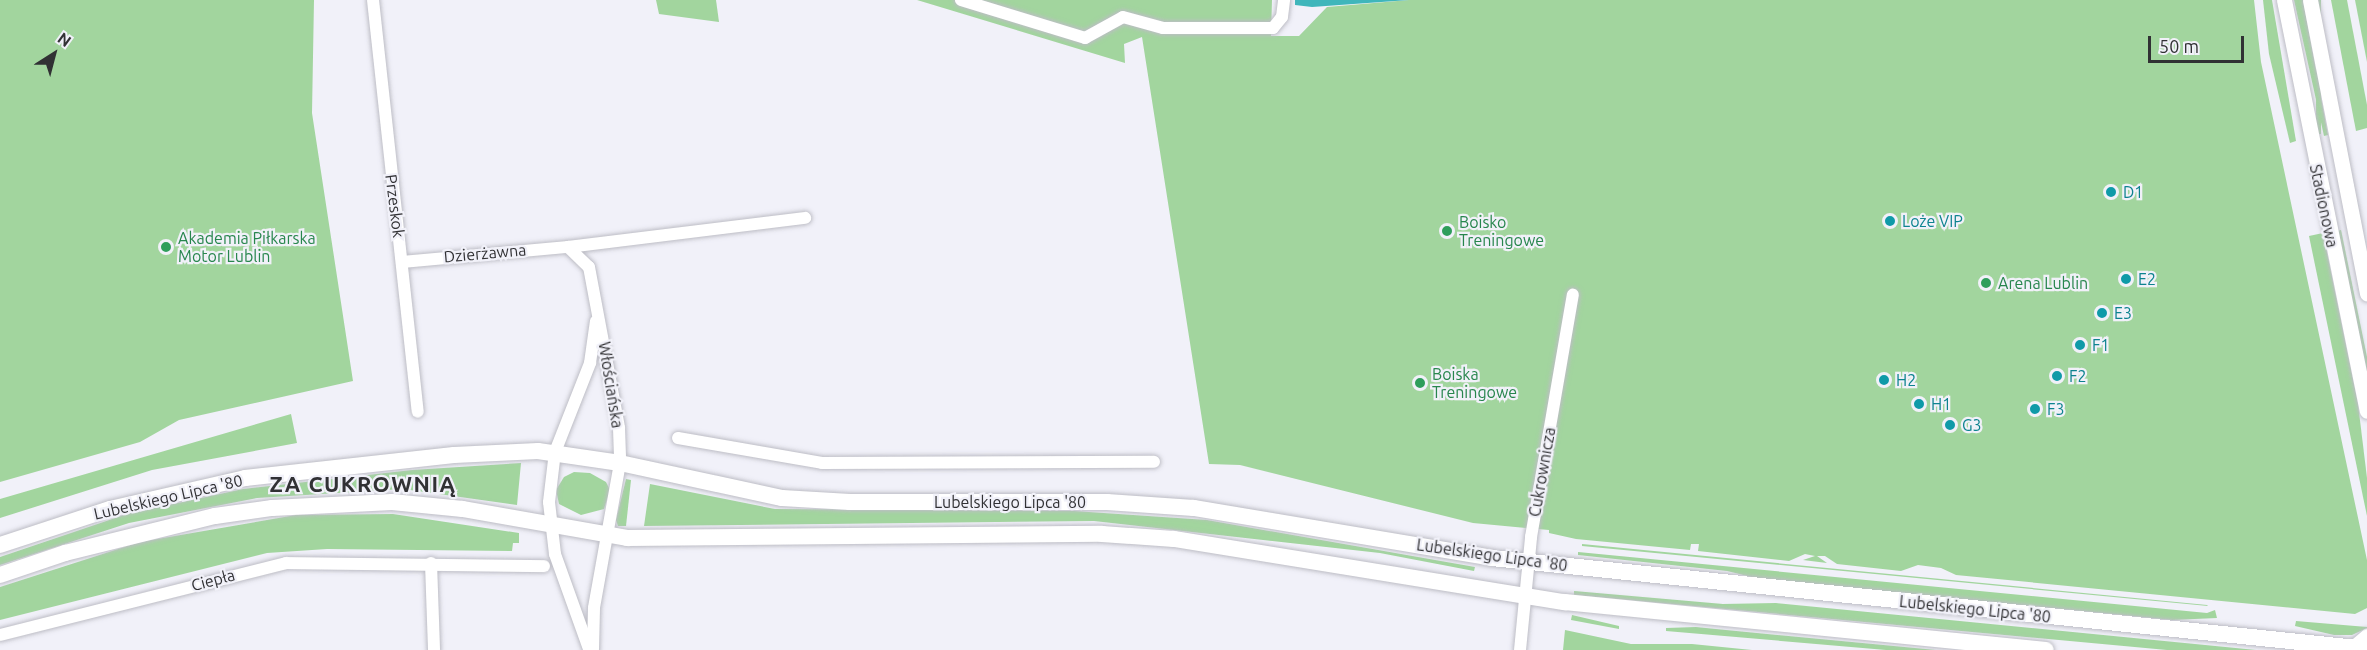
<!DOCTYPE html>
<html>
<head>
<meta charset="utf-8">
<style>
	body { margin:0 }
	#map { position:relative; width:2367px; height:650px; overflow:hidden; background:#f1f1f9; font-family:Ubuntu,sans-serif }
	div>[style] { position:absolute }
	.green>* { inset:0; background:#a2d59e; transform-origin:0 0 }
	.water>* { inset:0; background:#3fb6bb }
	.roads { filter:drop-shadow(0 0 2px #bdbdc5) drop-shadow(0 0 2px #bdbdc5) }
	.minor>* { height:12px; margin:-6px; padding:0 6px; transform-origin:6px; border-radius:6px; background:#fff }
	.tertiary>* { height:15px; margin:-7.5px; padding:0 7.5px; transform-origin:7.5px; border-radius:7.5px; background:#fff }
	.secondary>* { height:16px; margin:-8px; padding:0 8px; transform-origin:8px; border-radius:8px; background:#fff }
	.dots>* { width:16px; height:16px; translate:-50% -50%; box-sizing:border-box; border:3px solid #f1f1f9; border-radius:50% }
	span { translate:-50% -50%; white-space:nowrap; text-align:center; line-height:1.15; -webkit-text-stroke:4.5px #f1f1f9; paint-order:stroke }
	.culture-label { font-size:16px; color:#0d838f }
	.left { translate:0 -50%; text-align:left }
	.street-label { font-size:16px; color:#313134 }
	.leisure-label { font-size:16px; color:#27864d }
	.district-label { font-size:22px; color:#313134; font-weight:700; letter-spacing:1.5px }
	.north { position:absolute; left:24px; top:24px; width:60px; height:60px; -webkit-text-stroke:4px #f1f1f9; paint-order:stroke; rotate:36deg; font-size:16px; font-weight:700; line-height:24px; text-align:center; color:#313134 }
	.north::after { content:''; display:block; margin:auto; width:21px; height:27px; background:#313134; clip-path:polygon(50% 0,100% 100%,50% 72%,0 100%) }
	.scale { position:absolute; left:2148px; top:36px; width:96px; height:27px; box-sizing:border-box; border:3px solid #313134; border-top:0; padding-left:8px; font-size:18px; line-height:21px; white-space:nowrap; color:#313134; -webkit-text-stroke:4px #f1f1f9; paint-order:stroke }
</style>
</head>
<body>
<div id="map">
	<div class="green">
		<div style="clip-path:polygon(0 0,314px 0,312px 113px,353px 381px,179px 420px,140px 442px,0 482px)"></div>
		<div style="clip-path:polygon(656px 0,716px 0,719px 22px,659px 14px)"></div>
		<div style="clip-path:polygon(917px 0,1272px 0,1271px 36px,1299px 36px,1327px 7px,1409px 0,2254px 0,2261px 62px,2367px 560px,2367px 608px,2355px 614px,1956px 575px,1941px 568px,1918px 565px,1901px 571px,1837px 564px,1825px 556px,1817px 556px,1827px 563px,1803px 560px,1815px 556px,1805px 554px,1789px 561px,1698px 551px,1699px 544px,1691px 544px,1690px 550px,1576px 539px,1549px 533px,1549px 530px,1473px 523px,1240px 465px,1209px 464px,1142px 37px,1124px 44px,1125px 63px)"></div>
		<div style="clip-path:polygon(2263px 0,2272px 0,2296px 141px,2290px 143px,2269px 54px)"></div>
		<div style="clip-path:polygon(2294px 0,2303px 0,2328px 135px,2324px 136px)"></div>
		<div style="left:2316px;top:0;width:5px;height:134px"></div>
		<div style="clip-path:polygon(2331px 0,2347px 0,2367px 105px,2367px 128px,2356px 131px)"></div>
		<div style="clip-path:polygon(2355px 0,2367px 0,2367px 62px)"></div>
		<div style="clip-path:polygon(2341px 230px,2367px 357px,2367px 378px,2337px 231px)"></div>
		<div style="clip-path:polygon(2323px 233px,2358px 404px,2367px 478px,2367px 516px,2309px 236px)"></div>
		<div style="clip-path:polygon(291px 414px,297px 443px,152px 470px,0 518px,0 499px)"></div>
		<div style="clip-path:polygon(521px 463px,517px 505px,403px 489px,257px 498px,129px 523px,0 565px,0 557px,127px 514px,243px 489px,412px 470px)"></div>
		<div style="clip-path:polygon(574px 472px,590px 473px,606px 482px,610px 490px,604px 509px,581px 515px,559px 504px,556px 490px,564px 477px)"></div>
		<div style="clip-path:polygon(626px 479px,631px 480px,626px 526px,618px 526px,616px 520px)"></div>
		<div style="clip-path:polygon(650px 484px,775px 509px,1074px 511px,1207px 520px,1475px 567px,1474px 571px,1380px 553px,1094px 521px,644px 526px)"></div>
		<div style="clip-path:polygon(393px 514px,519px 533px,519px 543px,513px 543px,512px 551px,327px 549px,267px 553px,0 620px,0 587px,140px 542px,296px 515px)"></div>
		<div style="clip-path:polygon(1582px 544px,2207px 605px,2208px 606px,1582px 546px)"></div>
		<div style="clip-path:polygon(1578px 552px,2207px 613px,2215px 610px,2217px 618px,2172px 620px,1760px 579px,1727px 571px,1578px 555px)"></div>
		<div style="clip-path:polygon(1574px 591px,1723px 604px,1776px 603px,2256px 650px,2167px 650px,1574px 595px)"></div>
		<div style="clip-path:polygon(1572px 615px,1619px 626px,1619px 629px,1571px 620px)"></div>
		<div style="clip-path:polygon(2296px 621px,2367px 627px,2367px 628px,2352px 635px,2334px 635px,2295px 626px)"></div>
		<div style="clip-path:polygon(1696px 627px,1726px 630px,1936px 650px,1886px 650px,1666px 631px,1666px 628px)"></div>
		<div style="clip-path:polygon(1565px 630px,1631px 644px,1692px 644px,1752px 650px,1563px 650px)"></div>
	</div>
	<div class="water">
		<div style="clip-path:polygon(1295px 0,1409px 0,1312px 7px,1295px 5px)"></div>
	</div>
	<div class="roads">
		<div class="minor">
			<div style="left:373px;top:0;width:414px;rotate:83.8deg"></div>
			<div style="left:961px;top:0;width:130px;rotate:17deg"></div>
			<div style="left:1085px;top:38px;width:43px;rotate:-28.9deg"></div>
			<div style="left:1123px;top:17px;width:41px;rotate:15.4deg"></div>
			<div style="left:1163px;top:28px;width:110px"></div>
			<div style="left:1273px;top:28px;width:14px;rotate:-51deg"></div>
			<div style="left:1282px;top:17px;width:17px;rotate:-83deg"></div>
			<div style="left:568px;top:247px;width:29px;rotate:44deg"></div>
			<div style="left:589px;top:267px;width:164px;rotate:79.4deg"></div>
			<div style="left:619px;top:428px;width:35px;rotate:88deg"></div>
			<div style="left:620px;top:463px;width:147px;rotate:100.2deg"></div>
			<div style="left:594px;top:608px;width:42px;rotate:91.4deg"></div>
			<div style="left:402px;top:262px;width:167px;rotate:-5.2deg"></div>
			<div style="left:568px;top:247px;width:239px;rotate:-7deg"></div>
			<div style="left:678px;top:438px;width:146px;rotate:9.8deg"></div>
			<div style="left:822px;top:463px;width:332px;rotate:-0.2deg"></div>
			<div style="left:431px;top:563px;width:87px;rotate:88deg"></div>
			<div style="left:0;top:635px;width:295px;rotate:-14.1deg"></div>
			<div style="left:286px;top:563px;width:258px;rotate:0.7deg"></div>
			<div style="left:589px;top:649px;width:101px;rotate:-109.7deg"></div>
			<div style="left:555px;top:554px;width:52px;rotate:-96.6deg"></div>
			<div style="left:549px;top:502px;width:50px;rotate:-83.2deg"></div>
			<div style="left:555px;top:452px;width:96px;rotate:-68.5deg"></div>
			<div style="left:590px;top:363px;width:42px;rotate:-81.9deg"></div>
			<div style="left:1520px;top:650px;width:114px;rotate:-84.4deg"></div>
			<div style="left:1531px;top:537px;width:246px;rotate:-80.2deg"></div>
		</div>
		<div class="tertiary">
			<div style="left:2284px;top:0;width:419px;rotate:78.6deg"></div>
			<div style="left:2310px;top:0;width:299px;rotate:79deg"></div>
			<div style="left:2354px;top:647px;width:17px;rotate:-40deg"></div>
		</div>
		<div class="secondary">
			<div style="left:0;top:545px;width:116px;rotate:-18.1deg"></div>
			<div style="left:110px;top:509px;width:139px;rotate:-12.9deg"></div>
			<div style="left:245px;top:478px;width:210px;rotate:-6.3deg"></div>
			<div style="left:454px;top:455px;width:84px;rotate:-2.7deg"></div>
			<div style="left:538px;top:451px;width:83px;rotate:8.3deg"></div>
			<div style="left:620px;top:463px;width:166px;rotate:12.2deg"></div>
			<div style="left:782px;top:498px;width:68px;rotate:3.4deg"></div>
			<div style="left:850px;top:502px;width:257px"></div>
			<div style="left:1107px;top:502px;width:87px;rotate:3.9deg"></div>
			<div style="left:1194px;top:508px;width:302px;rotate:9.5deg"></div>
			<div style="left:1492px;top:558px;width:880px;rotate:5.94deg"></div>
			<div style="left:0;top:575px;width:69px;rotate:-18.7deg"></div>
			<div style="left:65px;top:553px;width:154px;rotate:-13.9deg"></div>
			<div style="left:215px;top:516px;width:58px;rotate:-8deg"></div>
			<div style="left:272px;top:508px;width:120px;rotate:-2.9deg"></div>
			<div style="left:392px;top:502px;width:71px;rotate:5.6deg"></div>
			<div style="left:463px;top:509px;width:167px;rotate:10deg"></div>
			<div style="left:627px;top:538px;width:475px;rotate:-0.5deg"></div>
			<div style="left:1102px;top:534px;width:72px;rotate:4deg"></div>
			<div style="left:1174px;top:539px;width:396px;rotate:9.2deg"></div>
			<div style="left:1565px;top:602px;width:483px;rotate:5.7deg"></div>
		</div>
	</div>
	<div class="dots">
		<div style="left:2111px;top:192px;background:#0f9aa8"></div>
		<div style="left:1890px;top:221px;background:#0f9aa8"></div>
		<div style="left:1447px;top:231px;background:#2e9e5b"></div>
		<div style="left:166px;top:247px;background:#2e9e5b"></div>
		<div style="left:2126px;top:279px;background:#0f9aa8"></div>
		<div style="left:1986px;top:283px;background:#2e9e5b"></div>
		<div style="left:2102px;top:313px;background:#0f9aa8"></div>
		<div style="left:2080px;top:345px;background:#0f9aa8"></div>
		<div style="left:2057px;top:376px;background:#0f9aa8"></div>
		<div style="left:1884px;top:380px;background:#0f9aa8"></div>
		<div style="left:1420px;top:383px;background:#2e9e5b"></div>
		<div style="left:1919px;top:404px;background:#0f9aa8"></div>
		<div style="left:2035px;top:409px;background:#0f9aa8"></div>
		<div style="left:1950px;top:425px;background:#0f9aa8"></div>
	</div>
	<div class="culture-label">
		<span class="left" style="left:2123px;top:192px">D1</span>
		<span class="left" style="left:1902px;top:221px">Loże VIP</span>
		<span class="left" style="left:2138px;top:279px">E2</span>
		<span class="left" style="left:2114px;top:313px">E3</span>
		<span class="left" style="left:2092px;top:345px">F1</span>
		<span class="left" style="left:2069px;top:376px">F2</span>
		<span class="left" style="left:1896px;top:380px">H2</span>
		<span class="left" style="left:1931px;top:404px">H1</span>
		<span class="left" style="left:2047px;top:409px">F3</span>
		<span class="left" style="left:1962px;top:425px">G3</span>
	</div>
	<div class="street-label">
		<span style="left:395px;top:206px;rotate:83deg">Przeskok</span>
		<span style="left:2324px;top:206px;rotate:78deg">Stadionowa</span>
		<span style="left:485px;top:253px;rotate:-5deg">Dzierżawna</span>
		<span style="left:611px;top:385px;rotate:81deg">Włościańska</span>
		<span style="left:1542px;top:472px;rotate:-80deg">Cukrownicza</span>
		<span style="left:168px;top:497px;rotate:-13deg">Lubelskiego Lipca '80</span>
		<span style="left:1010px;top:502px">Lubelskiego Lipca '80</span>
		<span style="left:1492px;top:555px;rotate:8deg">Lubelskiego Lipca '80</span>
		<span style="left:213px;top:580px;rotate:-15deg">Ciepła</span>
		<span style="left:1975px;top:609px;rotate:6deg">Lubelskiego Lipca '80</span>
	</div>
	<div class="leisure-label">
		<span class="left" style="left:1459px;top:231px">Boisko<br>Treningowe</span>
		<span class="left" style="left:178px;top:247px">Akademia Piłkarska<br>Motor Lublin</span>
		<span class="left" style="left:1998px;top:283px">Arena Lublin</span>
		<span class="left" style="left:1432px;top:383px">Boiska<br>Treningowe</span>
	</div>
	<div class="district-label">
		<span style="left:363px;top:484px">ZA CUKROWNIĄ</span>
	</div>
	<div class="north">N</div>
	<div class="scale">50 m</div>
</div>
</body>
</html>
